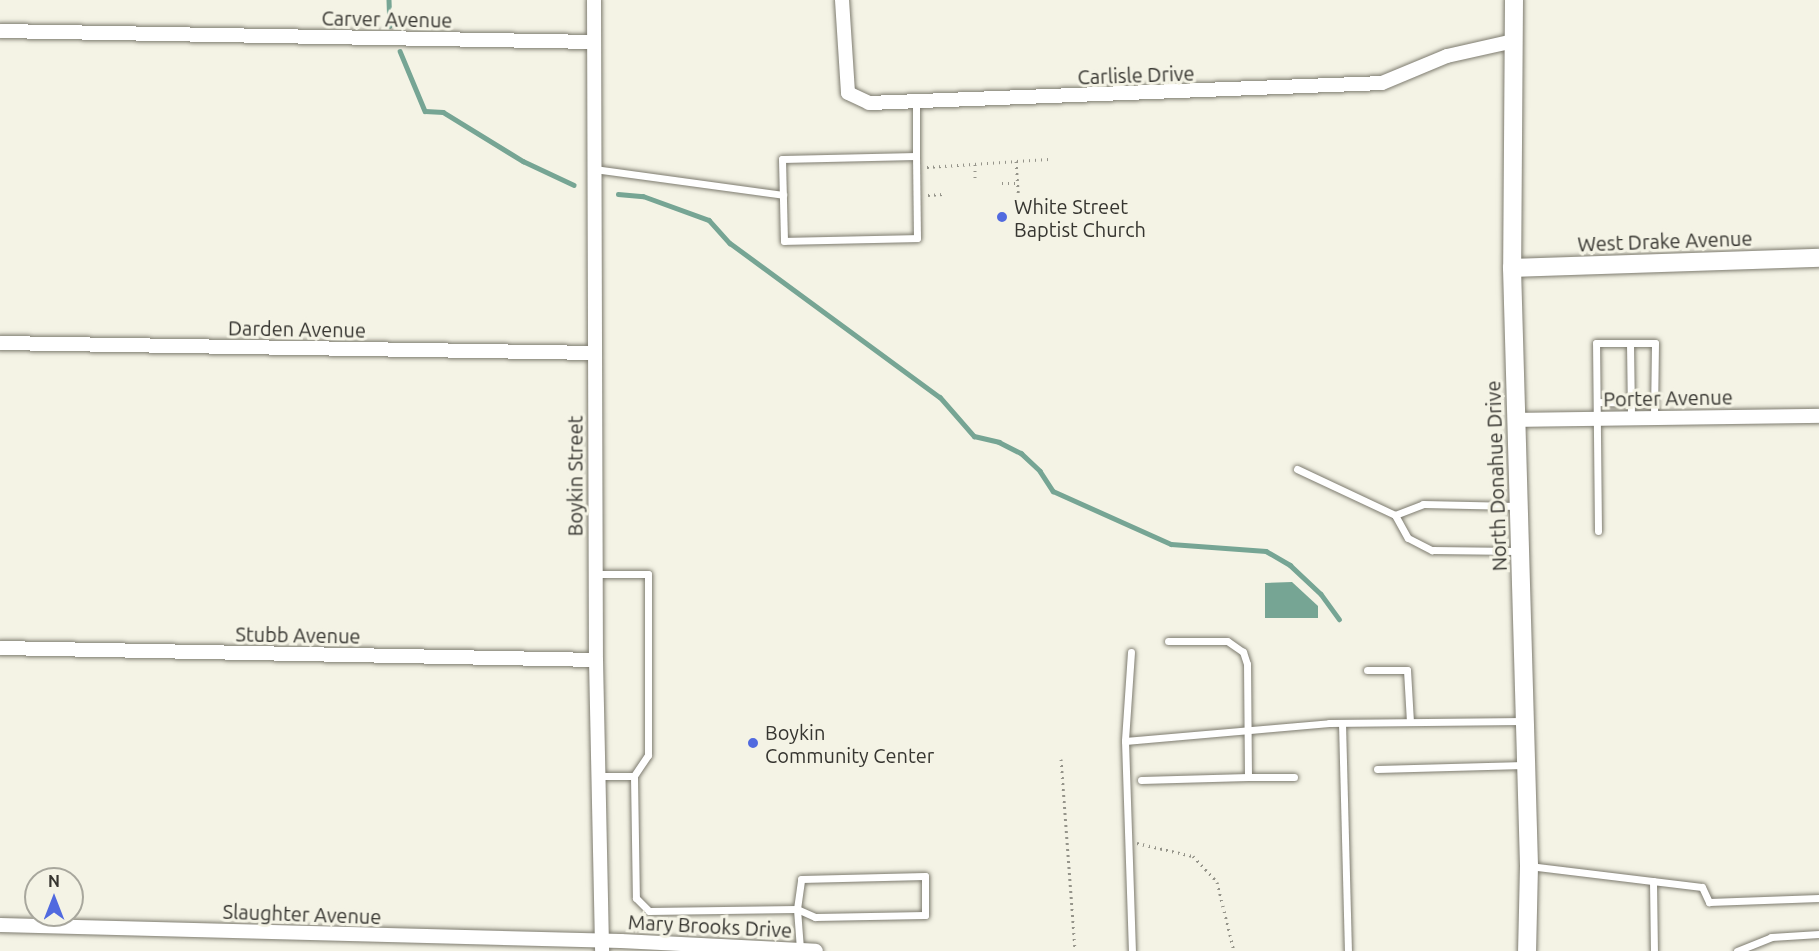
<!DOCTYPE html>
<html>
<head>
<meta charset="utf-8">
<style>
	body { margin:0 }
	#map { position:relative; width:1819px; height:951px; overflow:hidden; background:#f4f3e5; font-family:Ubuntu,sans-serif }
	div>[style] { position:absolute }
	.water>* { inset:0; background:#76a594 }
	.stream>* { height:4.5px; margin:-2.25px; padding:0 2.25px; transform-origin:2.25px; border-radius:2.25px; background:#76a594 }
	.path>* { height:3px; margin-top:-1.5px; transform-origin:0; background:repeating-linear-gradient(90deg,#95948a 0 1.5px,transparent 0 6px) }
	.roads { filter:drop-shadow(0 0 2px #7d7b6f) drop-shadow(0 0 2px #7d7b6f) }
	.lane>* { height:7px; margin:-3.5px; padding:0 3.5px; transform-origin:3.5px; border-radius:3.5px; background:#fff }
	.street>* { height:14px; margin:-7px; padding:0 7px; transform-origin:7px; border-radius:7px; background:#fff }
	.secondary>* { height:18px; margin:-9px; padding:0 9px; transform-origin:9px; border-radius:9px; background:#fff }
	.dots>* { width:16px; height:16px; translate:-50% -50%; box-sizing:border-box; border:3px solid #f4f3e5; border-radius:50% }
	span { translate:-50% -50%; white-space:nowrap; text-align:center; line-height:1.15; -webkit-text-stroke:6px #f4f3e5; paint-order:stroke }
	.street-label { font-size:20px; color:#363530 }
	.poi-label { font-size:20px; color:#363530 }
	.left { translate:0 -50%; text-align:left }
	.north { position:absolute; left:24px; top:867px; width:60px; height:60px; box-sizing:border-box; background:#f4f3e5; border:2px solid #a8a79d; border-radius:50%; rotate:0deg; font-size:16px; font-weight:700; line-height:24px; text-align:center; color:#363530 }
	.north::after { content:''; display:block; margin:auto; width:21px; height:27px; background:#516adf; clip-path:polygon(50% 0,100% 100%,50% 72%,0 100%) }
</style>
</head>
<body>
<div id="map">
	<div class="water">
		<div style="clip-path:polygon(1292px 582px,1318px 606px,1318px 618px,1265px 618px,1265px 583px)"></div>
	</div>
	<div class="stream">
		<div style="left:389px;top:0;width:26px;rotate:88deg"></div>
		<div style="left:400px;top:51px;width:65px;rotate:67.4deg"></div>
		<div style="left:425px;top:111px;width:18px;rotate:3deg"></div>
		<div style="left:443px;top:112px;width:94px;rotate:31.5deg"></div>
		<div style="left:523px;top:161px;width:56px;rotate:25.2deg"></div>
		<div style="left:618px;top:194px;width:25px;rotate:5deg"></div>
		<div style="left:643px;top:196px;width:70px;rotate:20deg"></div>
		<div style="left:709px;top:220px;width:31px;rotate:48deg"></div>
		<div style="left:730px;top:243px;width:260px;rotate:36.3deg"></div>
		<div style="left:940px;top:397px;width:52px;rotate:48.9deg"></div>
		<div style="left:974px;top:436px;width:26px;rotate:13deg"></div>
		<div style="left:999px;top:442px;width:25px;rotate:27deg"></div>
		<div style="left:1021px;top:453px;width:26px;rotate:43deg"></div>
		<div style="left:1040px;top:471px;width:24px;rotate:57deg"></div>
		<div style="left:1053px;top:491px;width:129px;rotate:24.2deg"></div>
		<div style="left:1171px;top:544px;width:95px;rotate:4.2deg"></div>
		<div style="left:1266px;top:551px;width:28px;rotate:30deg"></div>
		<div style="left:1290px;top:565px;width:42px;rotate:43.1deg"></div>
		<div style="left:1321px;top:594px;width:31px;rotate:54deg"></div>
	</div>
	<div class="path">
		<div style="left:1016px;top:161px;width:32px;rotate:86deg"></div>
		<div style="left:975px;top:164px;width:16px;rotate:90deg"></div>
		<div style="left:927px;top:167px;width:122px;rotate:-3.8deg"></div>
		<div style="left:1002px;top:183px;width:15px"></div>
		<div style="left:928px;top:195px;width:15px;rotate:-4deg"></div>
		<div style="left:1061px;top:759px;width:193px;rotate:85.8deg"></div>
		<div style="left:1137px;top:843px;width:57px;rotate:13.1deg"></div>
		<div style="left:1193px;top:856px;width:35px;rotate:47deg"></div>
		<div style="left:1217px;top:882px;width:71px;rotate:76.2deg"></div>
	</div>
	<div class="roads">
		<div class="lane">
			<div style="left:916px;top:156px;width:82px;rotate:89.3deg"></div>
			<div style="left:917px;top:238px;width:133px;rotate:178.7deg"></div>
			<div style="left:784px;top:241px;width:82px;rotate:-91.4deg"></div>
			<div style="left:782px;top:159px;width:134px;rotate:-1.3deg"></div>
			<div style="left:916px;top:156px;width:53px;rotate:-90deg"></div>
			<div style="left:594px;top:169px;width:191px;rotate:7.8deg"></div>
			<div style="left:1630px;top:343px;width:75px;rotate:89.2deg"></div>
			<div style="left:1597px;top:402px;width:57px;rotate:1deg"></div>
			<div style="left:1297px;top:469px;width:108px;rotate:25.1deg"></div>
			<div style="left:1395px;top:515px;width:30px;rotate:-21deg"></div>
			<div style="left:1423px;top:504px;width:93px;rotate:1.2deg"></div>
			<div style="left:1395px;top:515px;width:26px;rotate:61deg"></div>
			<div style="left:1408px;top:538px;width:27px;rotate:27deg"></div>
			<div style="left:1432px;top:550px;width:86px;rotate:0.7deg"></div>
			<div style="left:1598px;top:531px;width:188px;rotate:-90.6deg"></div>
			<div style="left:1596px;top:343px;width:59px"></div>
			<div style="left:1655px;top:343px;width:75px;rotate:90.8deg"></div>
			<div style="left:596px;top:574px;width:52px"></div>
			<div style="left:648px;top:574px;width:181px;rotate:90deg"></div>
			<div style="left:648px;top:755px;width:25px;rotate:124deg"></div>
			<div style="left:1131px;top:652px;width:89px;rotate:93.9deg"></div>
			<div style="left:1125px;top:741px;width:210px;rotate:88.1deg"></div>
			<div style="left:1367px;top:670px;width:40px"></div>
			<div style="left:1407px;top:670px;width:52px;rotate:86.7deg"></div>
			<div style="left:1342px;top:723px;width:228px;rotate:88.5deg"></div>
			<div style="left:1125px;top:741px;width:205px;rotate:-5deg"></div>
			<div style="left:1329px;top:723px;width:194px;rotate:-0.6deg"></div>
			<div style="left:1377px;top:769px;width:147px;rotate:-1.6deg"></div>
			<div style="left:598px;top:776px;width:36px"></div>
			<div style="left:634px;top:776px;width:122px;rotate:89.1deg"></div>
			<div style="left:636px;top:898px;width:18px;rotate:45deg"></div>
			<div style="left:649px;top:911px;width:148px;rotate:-0.8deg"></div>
			<div style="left:797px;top:909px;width:40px;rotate:85.7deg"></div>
			<div style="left:1248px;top:777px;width:46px"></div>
			<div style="left:1141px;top:780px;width:107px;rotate:-1.6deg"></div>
			<div style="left:1248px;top:777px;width:113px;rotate:-90.5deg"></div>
			<div style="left:1247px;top:664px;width:13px;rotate:-108deg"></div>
			<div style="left:1243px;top:652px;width:19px;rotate:-145deg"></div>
			<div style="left:1227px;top:641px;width:59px;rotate:180deg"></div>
			<div style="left:1529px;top:866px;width:174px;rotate:6.9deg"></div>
			<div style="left:1702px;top:887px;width:17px;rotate:65deg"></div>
			<div style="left:1709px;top:902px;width:110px;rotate:-2.1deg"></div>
			<div style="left:925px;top:876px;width:39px;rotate:90deg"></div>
			<div style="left:925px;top:915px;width:110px;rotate:179deg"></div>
			<div style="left:815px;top:917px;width:20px;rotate:-156deg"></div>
			<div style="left:797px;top:909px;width:30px;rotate:-82deg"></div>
			<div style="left:801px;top:879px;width:124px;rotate:-1.4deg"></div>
			<div style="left:1653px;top:881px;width:70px;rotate:89.2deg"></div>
			<div style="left:1737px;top:951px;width:37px;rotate:-22deg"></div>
			<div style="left:1771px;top:937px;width:48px;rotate:-3.6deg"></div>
		</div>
		<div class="street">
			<div style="left:594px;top:0;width:660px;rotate:89.83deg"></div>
			<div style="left:596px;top:660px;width:291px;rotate:88.8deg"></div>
			<div style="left:842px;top:0;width:93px;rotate:86.3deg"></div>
			<div style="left:848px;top:93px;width:23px;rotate:25deg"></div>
			<div style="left:869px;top:103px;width:513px;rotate:-2.23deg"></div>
			<div style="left:1382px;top:83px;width:70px;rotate:-22.6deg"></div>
			<div style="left:1447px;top:56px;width:69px;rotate:-12.6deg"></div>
			<div style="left:0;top:31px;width:594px;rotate:1.06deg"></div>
			<div style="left:0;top:343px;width:594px;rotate:0.96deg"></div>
			<div style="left:1516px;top:420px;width:303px;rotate:-0.8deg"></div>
			<div style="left:0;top:648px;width:596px;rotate:1.15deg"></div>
			<div style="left:0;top:925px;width:621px;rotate:1.48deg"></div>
			<div style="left:621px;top:941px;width:195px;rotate:2.9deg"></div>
		</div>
		<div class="secondary">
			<div style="left:1514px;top:0;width:268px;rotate:90.4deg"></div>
			<div style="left:1512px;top:268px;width:598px;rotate:88.37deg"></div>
			<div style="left:1529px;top:866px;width:85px;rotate:91.3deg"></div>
			<div style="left:1512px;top:268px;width:307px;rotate:-1.9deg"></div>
		</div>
	</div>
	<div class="dots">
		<div style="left:1002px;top:217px;background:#516adf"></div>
		<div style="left:753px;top:743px;background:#516adf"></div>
	</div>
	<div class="street-label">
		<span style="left:387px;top:19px;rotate:1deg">Carver Avenue</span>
		<span style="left:1136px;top:75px;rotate:-2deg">Carlisle Drive</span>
		<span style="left:1665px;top:241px;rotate:-2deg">West Drake Avenue</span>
		<span style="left:297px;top:329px;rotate:1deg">Darden Avenue</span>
		<span style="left:1668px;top:398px;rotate:-1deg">Porter Avenue</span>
		<span style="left:575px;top:476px;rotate:-90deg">Boykin Street</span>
		<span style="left:1496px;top:476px;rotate:-92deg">North Donahue Drive</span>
		<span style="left:298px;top:635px;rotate:1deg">Stubb Avenue</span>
		<span style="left:302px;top:914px;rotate:2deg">Slaughter Avenue</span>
		<span style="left:710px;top:926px;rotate:3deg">Mary Brooks Drive</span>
	</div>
	<div class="poi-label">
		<span class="left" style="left:1014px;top:218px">White Street<br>Baptist Church</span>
		<span class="left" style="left:765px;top:744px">Boykin<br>Community Center</span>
	</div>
	<div class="north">N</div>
</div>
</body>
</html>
